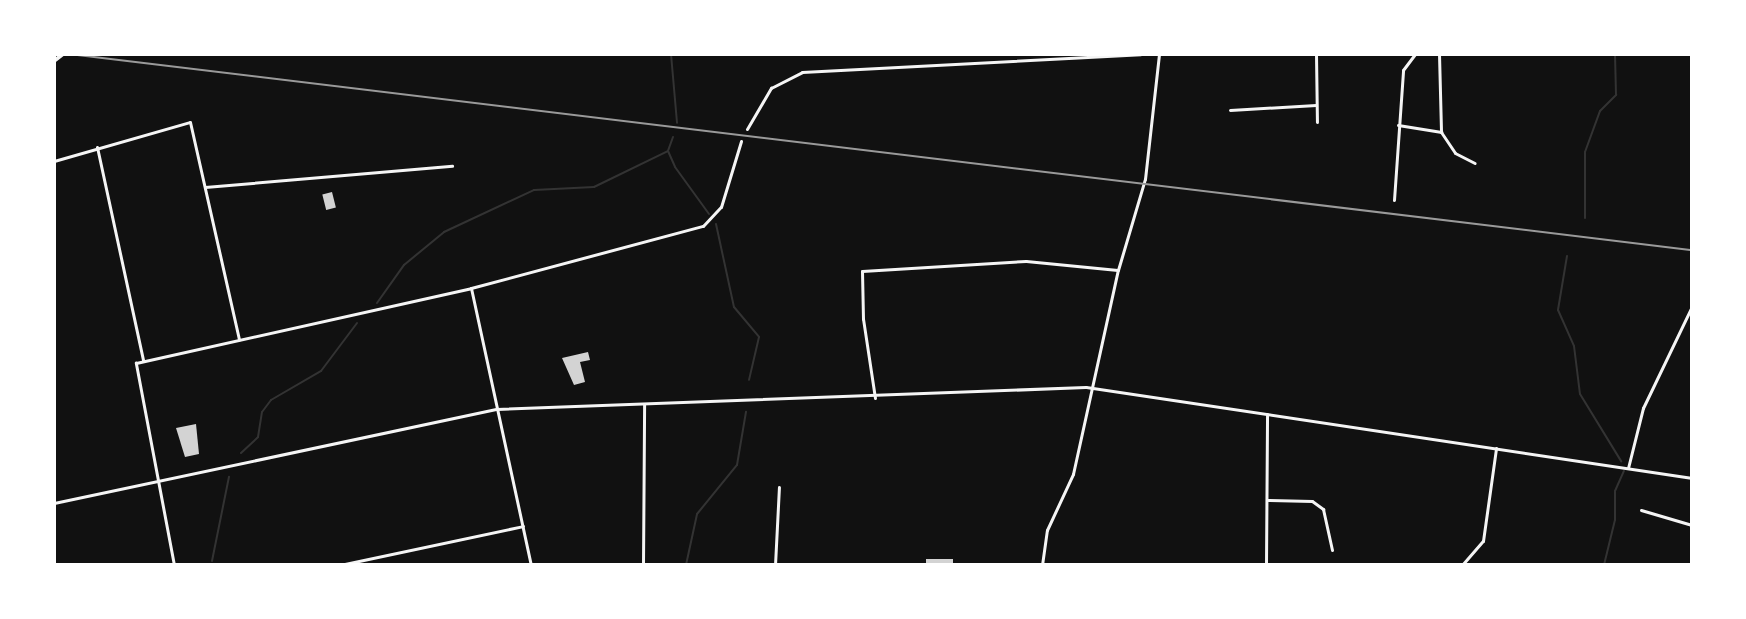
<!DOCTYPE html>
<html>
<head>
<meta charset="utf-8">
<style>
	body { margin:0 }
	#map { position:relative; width:1746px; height:619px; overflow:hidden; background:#111; font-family:Quicksand,sans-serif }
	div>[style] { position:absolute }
	.stream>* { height:2px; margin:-1px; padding:0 1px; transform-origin:1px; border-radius:1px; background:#333 }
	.building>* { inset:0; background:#d3d3d3; transform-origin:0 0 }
	.minor>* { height:3px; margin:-1.5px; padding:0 1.5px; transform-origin:1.5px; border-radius:1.5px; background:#f5f5f5 }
	.tertiary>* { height:4px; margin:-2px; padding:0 2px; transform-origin:2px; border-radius:2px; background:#f5f5f5 }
	.rail>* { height:2px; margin:-1px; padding:0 1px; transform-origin:1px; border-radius:1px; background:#9a9a9a }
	span { translate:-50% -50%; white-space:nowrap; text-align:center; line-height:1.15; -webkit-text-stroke:5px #fff; paint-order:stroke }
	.frame { position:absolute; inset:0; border:56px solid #fff; pointer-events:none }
</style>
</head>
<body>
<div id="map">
	<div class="stream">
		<div style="left:671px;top:54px;width:69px;rotate:85deg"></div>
		<div style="left:673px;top:137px;width:15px;rotate:110deg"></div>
		<div style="left:668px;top:151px;width:17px;rotate:66deg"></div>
		<div style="left:675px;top:167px;width:58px;rotate:54.1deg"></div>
		<div style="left:1585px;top:218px;width:66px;rotate:-90deg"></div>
		<div style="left:1585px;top:152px;width:44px;rotate:-69.9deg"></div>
		<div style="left:1600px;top:111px;width:23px;rotate:-45deg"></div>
		<div style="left:1616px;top:95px;width:41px;rotate:-91.4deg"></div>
		<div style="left:716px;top:224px;width:85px;rotate:77.8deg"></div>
		<div style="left:734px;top:307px;width:39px;rotate:50deg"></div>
		<div style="left:759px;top:337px;width:44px;rotate:103.1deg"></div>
		<div style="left:1567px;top:256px;width:55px;rotate:99.5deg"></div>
		<div style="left:1558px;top:310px;width:39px;rotate:66deg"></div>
		<div style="left:1574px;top:346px;width:48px;rotate:82.9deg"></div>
		<div style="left:1580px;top:394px;width:79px;rotate:58.5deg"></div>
		<div style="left:377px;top:303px;width:47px;rotate:-54.6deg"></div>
		<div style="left:404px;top:265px;width:52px;rotate:-39.5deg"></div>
		<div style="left:444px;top:232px;width:99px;rotate:-25deg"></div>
		<div style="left:534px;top:190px;width:60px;rotate:-2.9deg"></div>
		<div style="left:594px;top:187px;width:82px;rotate:-25.9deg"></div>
		<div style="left:241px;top:453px;width:23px;rotate:-43deg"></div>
		<div style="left:258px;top:437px;width:25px;rotate:-81deg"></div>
		<div style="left:262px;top:412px;width:15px;rotate:-53deg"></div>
		<div style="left:271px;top:400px;width:58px;rotate:-30.1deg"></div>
		<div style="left:321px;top:371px;width:60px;rotate:-53.1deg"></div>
		<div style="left:212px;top:561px;width:86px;rotate:-78.6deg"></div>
		<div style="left:686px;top:565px;width:52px;rotate:-77.8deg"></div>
		<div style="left:697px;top:514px;width:63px;rotate:-50.8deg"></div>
		<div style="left:737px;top:465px;width:54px;rotate:-80.4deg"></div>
		<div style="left:1604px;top:565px;width:46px;rotate:-76.3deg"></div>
		<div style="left:1615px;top:520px;width:29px;rotate:-90deg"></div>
		<div style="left:1615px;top:491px;width:22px;rotate:-66deg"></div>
	</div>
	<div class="building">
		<div style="left:332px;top:192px;width:16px;height:10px;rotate:76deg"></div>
		<div style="clip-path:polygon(588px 352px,590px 360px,580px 362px,585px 382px,574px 385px,562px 358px)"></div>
		<div style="clip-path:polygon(196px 424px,199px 454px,185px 457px,176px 428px)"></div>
		<div style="left:926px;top:559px;width:27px;height:6px"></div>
	</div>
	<div class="minor">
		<div style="left:1316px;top:54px;width:68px;rotate:89.2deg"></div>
		<div style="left:1439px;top:54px;width:78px;rotate:88.5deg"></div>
		<div style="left:1441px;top:132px;width:25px;rotate:56deg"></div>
		<div style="left:1455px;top:153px;width:22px;rotate:27deg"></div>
		<div style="left:1230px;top:110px;width:86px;rotate:-3.3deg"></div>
		<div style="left:1398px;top:125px;width:44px;rotate:9.2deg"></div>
		<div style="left:747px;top:129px;width:48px;rotate:-59.7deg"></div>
		<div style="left:771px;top:88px;width:35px;rotate:-27deg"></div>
		<div style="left:802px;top:72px;width:339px;rotate:-3deg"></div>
		<div style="left:97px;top:147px;width:218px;rotate:77.8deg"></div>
		<div style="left:54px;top:161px;width:141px;rotate:-16deg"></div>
		<div style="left:190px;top:122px;width:223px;rotate:77.3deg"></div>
		<div style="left:205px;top:187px;width:248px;rotate:-4.9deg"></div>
		<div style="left:1394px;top:200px;width:130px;rotate:-86deg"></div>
		<div style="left:1403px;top:70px;width:20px;rotate:-53deg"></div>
		<div style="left:471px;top:288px;width:283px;rotate:77.8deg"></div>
		<div style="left:875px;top:398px;width:80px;rotate:-98.6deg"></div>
		<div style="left:863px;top:319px;width:48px;rotate:-91.2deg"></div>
		<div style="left:862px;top:271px;width:164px;rotate:-3.5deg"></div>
		<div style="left:1026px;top:261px;width:92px;rotate:5.6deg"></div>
		<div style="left:1628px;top:468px;width:62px;rotate:-76deg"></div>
		<div style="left:1643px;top:408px;width:113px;rotate:-64.3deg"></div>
		<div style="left:1268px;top:500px;width:44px;rotate:1.3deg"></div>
		<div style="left:1312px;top:501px;width:14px;rotate:36deg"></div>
		<div style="left:1323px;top:509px;width:42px;rotate:77.6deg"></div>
		<div style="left:54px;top:503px;width:453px;rotate:-12deg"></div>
		<div style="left:497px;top:409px;width:589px;rotate:-2.14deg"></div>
		<div style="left:1086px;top:387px;width:613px;rotate:8.54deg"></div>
		<div style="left:1641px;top:510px;width:53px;rotate:16.4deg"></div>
		<div style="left:174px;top:565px;width:206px;rotate:-100.7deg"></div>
		<div style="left:136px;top:363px;width:343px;rotate:-12.6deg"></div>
		<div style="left:471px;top:288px;width:240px;rotate:-15deg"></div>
		<div style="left:703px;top:226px;width:26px;rotate:-47deg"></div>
		<div style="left:721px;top:207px;width:69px;rotate:-73.1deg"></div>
		<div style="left:340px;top:565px;width:187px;rotate:-12deg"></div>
		<div style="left:643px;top:565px;width:161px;rotate:-89.6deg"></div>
		<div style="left:775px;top:565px;width:78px;rotate:-87.1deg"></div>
		<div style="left:1042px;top:565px;width:35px;rotate:-82deg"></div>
		<div style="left:1047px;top:530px;width:62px;rotate:-65.1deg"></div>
		<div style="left:1073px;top:474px;width:209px;rotate:-77.6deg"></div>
		<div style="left:1118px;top:270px;width:95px;rotate:-73.5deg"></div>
		<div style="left:1145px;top:179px;width:126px;rotate:-83.6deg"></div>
		<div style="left:1266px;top:565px;width:151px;rotate:-89.6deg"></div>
		<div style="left:1462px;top:565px;width:32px;rotate:-49deg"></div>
		<div style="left:1483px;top:541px;width:94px;rotate:-82deg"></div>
	</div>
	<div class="tertiary">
		<div style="left:54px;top:61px;width:11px;rotate:-38deg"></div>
	</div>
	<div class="rail">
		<div style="left:69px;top:54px;width:1635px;rotate:6.89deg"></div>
	</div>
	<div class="frame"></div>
</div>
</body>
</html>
